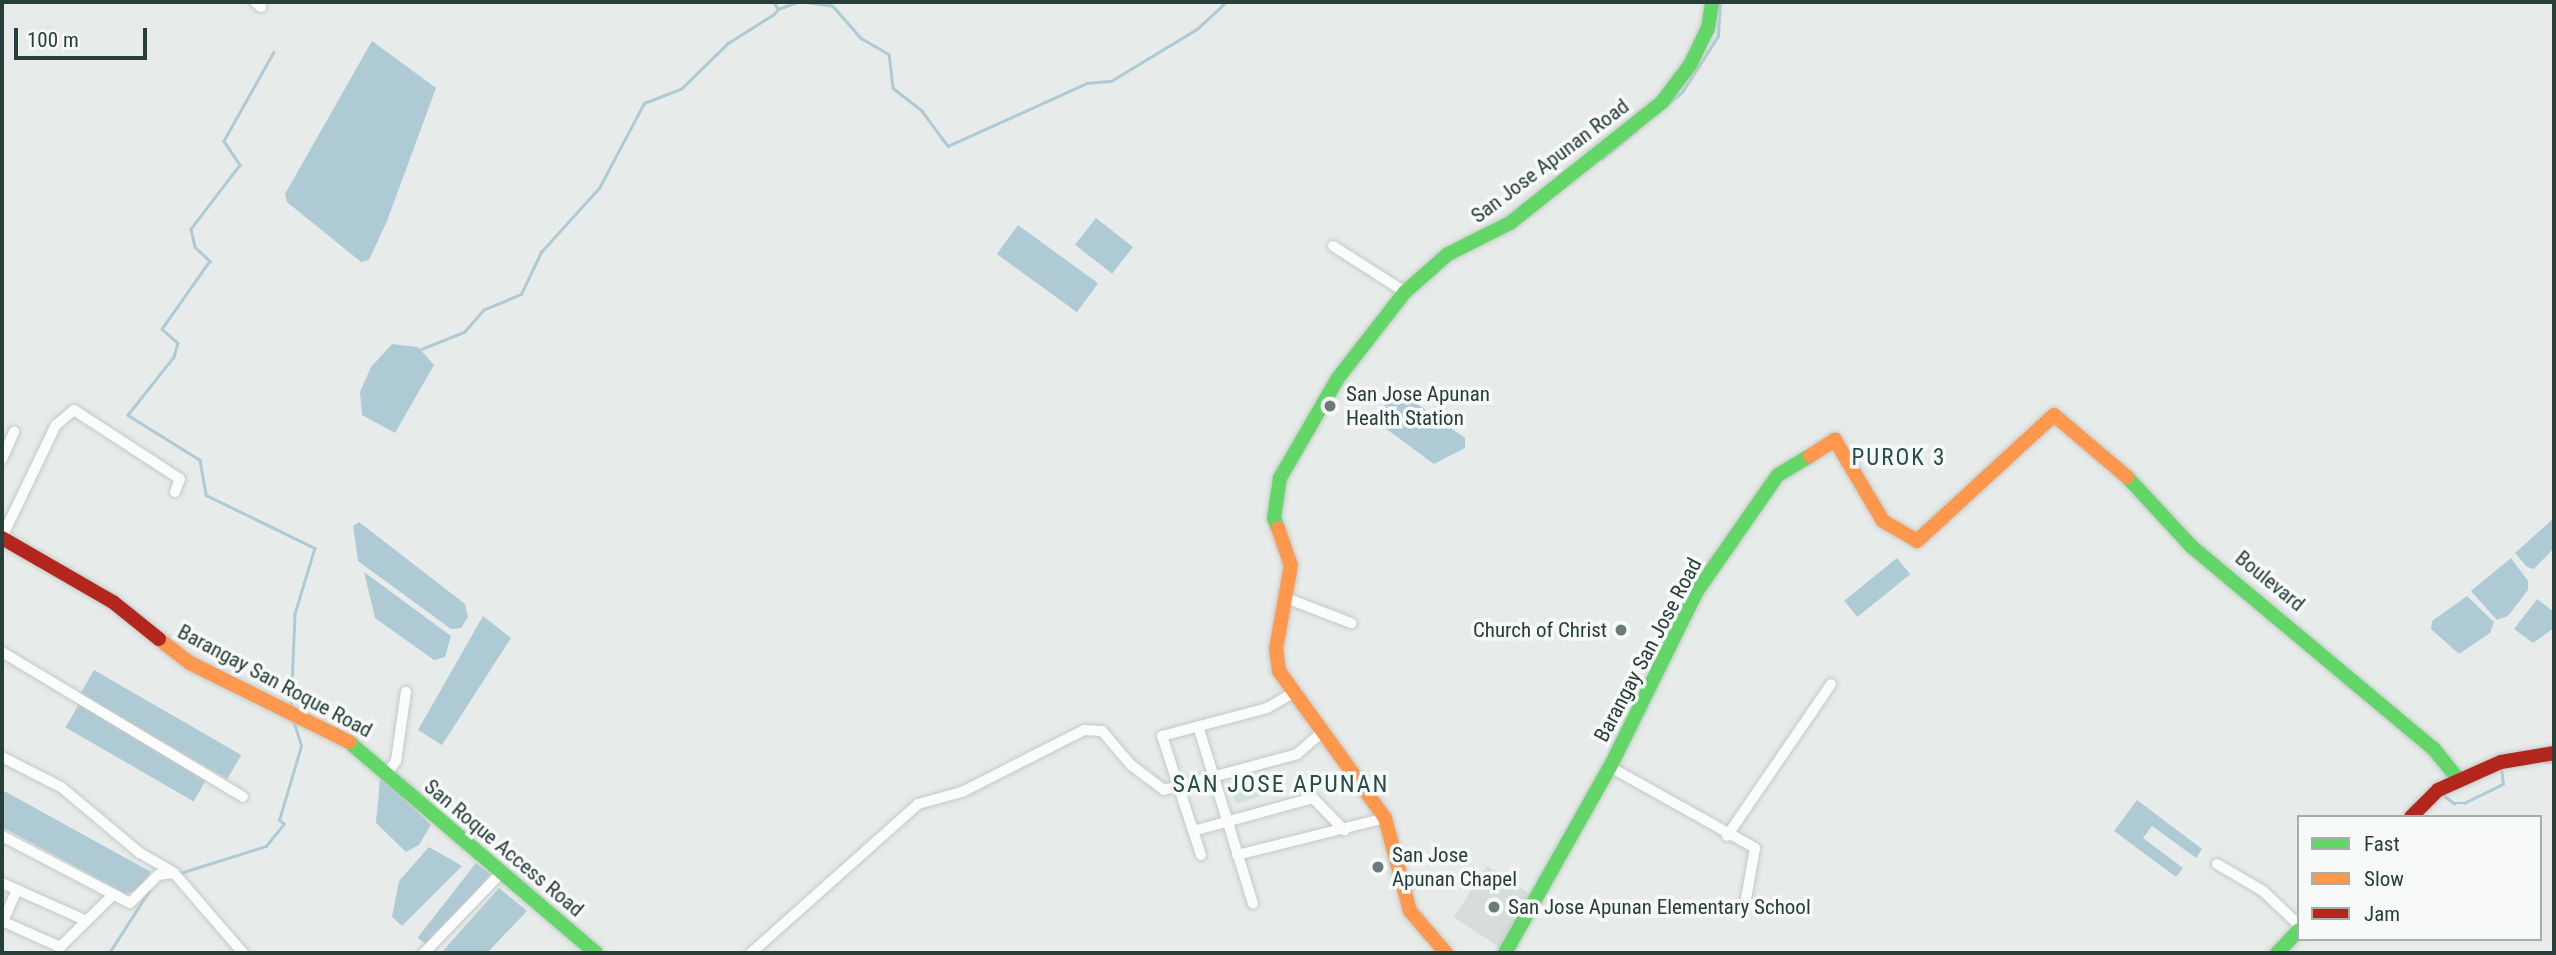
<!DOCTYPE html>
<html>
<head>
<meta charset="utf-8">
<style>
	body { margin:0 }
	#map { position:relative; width:2556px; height:955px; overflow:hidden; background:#e7ecea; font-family:"Roboto Condensed",sans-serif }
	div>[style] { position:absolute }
	.built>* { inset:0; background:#d6ddda; transform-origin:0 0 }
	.green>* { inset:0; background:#d3e3da; transform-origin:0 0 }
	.water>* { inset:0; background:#aecad5; transform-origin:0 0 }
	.stream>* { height:2.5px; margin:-1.25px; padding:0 1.25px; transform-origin:1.25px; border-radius:1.25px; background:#aecad5 }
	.roads { filter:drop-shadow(0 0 2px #c4c9c7) drop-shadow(0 0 2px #c4c9c7) }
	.street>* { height:10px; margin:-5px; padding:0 5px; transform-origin:5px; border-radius:5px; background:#fbfcfc }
	.fast>* { height:14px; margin:-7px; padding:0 7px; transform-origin:7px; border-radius:7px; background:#63d668 }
	.slow>* { height:14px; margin:-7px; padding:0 7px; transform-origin:7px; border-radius:7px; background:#ff974d }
	.jam>* { height:14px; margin:-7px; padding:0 7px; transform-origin:7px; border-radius:7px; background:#b3261e }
	.dots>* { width:19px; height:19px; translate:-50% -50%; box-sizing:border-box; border:4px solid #f7faf9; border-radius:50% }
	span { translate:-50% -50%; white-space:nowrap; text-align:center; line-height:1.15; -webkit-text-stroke:7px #f7faf9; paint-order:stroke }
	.street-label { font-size:21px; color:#273e3b }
	.poi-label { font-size:21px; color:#273e3b }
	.left { translate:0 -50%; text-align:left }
	.right { translate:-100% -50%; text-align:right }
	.neighbourhood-label { font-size:23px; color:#254e4a; letter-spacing:2px }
	.quarter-label { font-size:24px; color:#254e4a; letter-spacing:2px }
	.frame { position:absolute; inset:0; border:4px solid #273e3b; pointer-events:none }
	.legend { position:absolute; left:2297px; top:815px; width:245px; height:126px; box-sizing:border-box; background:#f7faf9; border:2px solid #a4afad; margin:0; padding:9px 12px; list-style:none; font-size:21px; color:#273e3b }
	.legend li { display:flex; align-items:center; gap:14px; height:35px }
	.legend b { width:35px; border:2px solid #a4afad }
	.scale { position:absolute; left:14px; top:28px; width:133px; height:32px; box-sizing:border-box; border:4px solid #273e3b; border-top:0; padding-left:9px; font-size:21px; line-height:24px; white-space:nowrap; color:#273e3b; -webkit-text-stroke:5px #f7faf9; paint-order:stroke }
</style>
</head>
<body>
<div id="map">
	<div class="built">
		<div style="left:1487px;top:866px;width:56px;height:61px;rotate:33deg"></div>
	</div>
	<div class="green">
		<div style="left:1267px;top:773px;width:20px;height:39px;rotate:72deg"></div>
	</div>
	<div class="water">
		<div style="clip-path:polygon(372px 41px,436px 88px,387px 221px,369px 260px,361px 262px,287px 202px,285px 194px)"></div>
		<div style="left:1096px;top:218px;width:47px;height:34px;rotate:38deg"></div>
		<div style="left:1018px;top:225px;width:99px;height:36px;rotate:36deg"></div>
		<div style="clip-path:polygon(392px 344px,418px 347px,434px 365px,395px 433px,362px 415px,360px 392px,371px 367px)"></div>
		<div style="clip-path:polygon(1396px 389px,1465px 438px,1465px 448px,1434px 464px,1374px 420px)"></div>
		<div style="clip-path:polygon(2554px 518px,2554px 548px,2534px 569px,2527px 567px,2515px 553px)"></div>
		<div style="clip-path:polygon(359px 522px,465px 604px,468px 617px,461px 628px,451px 629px,358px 561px,353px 526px)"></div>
		<div style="left:1897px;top:558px;width:21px;height:68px;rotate:51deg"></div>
		<div style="clip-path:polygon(2511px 558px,2528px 581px,2528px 590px,2508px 616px,2497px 620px,2471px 591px)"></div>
		<div style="clip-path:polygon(364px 572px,451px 636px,445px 657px,434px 660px,375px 618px)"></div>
		<div style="clip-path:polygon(2467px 596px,2494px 622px,2490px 633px,2459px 654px,2431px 629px,2432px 621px)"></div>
		<div style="clip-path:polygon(2537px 599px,2554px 612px,2554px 628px,2533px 643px,2514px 629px)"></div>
		<div style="clip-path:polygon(483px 616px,511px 638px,442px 745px,418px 730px)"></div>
		<div style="left:94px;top:670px;width:170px;height:28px;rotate:30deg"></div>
		<div style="left:79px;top:704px;width:148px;height:27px;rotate:30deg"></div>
		<div style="clip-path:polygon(385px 779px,431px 825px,419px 845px,406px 852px,376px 823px,380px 780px)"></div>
		<div style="clip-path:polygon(2px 792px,6px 792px,151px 872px,140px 889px,126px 894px,2px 827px)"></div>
		<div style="clip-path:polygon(2137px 800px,2202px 849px,2196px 858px,2152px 826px,2143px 838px,2183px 868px,2176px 877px,2114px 831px)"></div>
		<div style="clip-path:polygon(429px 847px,462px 866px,402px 926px,392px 917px,399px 881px)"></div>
		<div style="left:476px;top:863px;width:18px;height:95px;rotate:38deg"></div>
		<div style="clip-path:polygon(499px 888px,527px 911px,487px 953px,441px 953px)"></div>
	</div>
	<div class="stream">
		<div style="left:806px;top:2px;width:27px;rotate:8deg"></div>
		<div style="left:833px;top:6px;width:43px;rotate:48.8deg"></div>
		<div style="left:861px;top:38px;width:32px;rotate:30deg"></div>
		<div style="left:889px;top:54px;width:34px;rotate:83deg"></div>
		<div style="left:893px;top:88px;width:37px;rotate:38deg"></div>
		<div style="left:922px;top:111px;width:44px;rotate:53.4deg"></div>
		<div style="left:948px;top:146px;width:153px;rotate:-24.4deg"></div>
		<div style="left:1087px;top:83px;width:24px;rotate:-5deg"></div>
		<div style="left:1111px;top:81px;width:100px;rotate:-31.2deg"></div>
		<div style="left:1197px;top:29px;width:40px;rotate:-43deg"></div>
		<div style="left:778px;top:9px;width:20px;rotate:-20deg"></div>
		<div style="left:274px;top:52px;width:102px;rotate:119.3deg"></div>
		<div style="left:224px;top:141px;width:29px;rotate:56deg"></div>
		<div style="left:240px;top:165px;width:81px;rotate:127.4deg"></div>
		<div style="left:191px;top:229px;width:18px;rotate:77deg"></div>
		<div style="left:195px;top:247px;width:21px;rotate:43deg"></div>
		<div style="left:210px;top:261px;width:83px;rotate:125.2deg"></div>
		<div style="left:162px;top:329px;width:21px;rotate:41deg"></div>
		<div style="left:178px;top:343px;width:15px;rotate:106deg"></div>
		<div style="left:174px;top:357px;width:74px;rotate:128.4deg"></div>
		<div style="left:128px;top:415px;width:85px;rotate:32deg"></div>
		<div style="left:200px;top:460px;width:36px;rotate:80deg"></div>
		<div style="left:206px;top:495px;width:121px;rotate:25.9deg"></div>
		<div style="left:315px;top:548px;width:69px;rotate:106.9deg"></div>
		<div style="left:295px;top:614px;width:95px;rotate:92.4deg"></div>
		<div style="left:1669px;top:103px;width:17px;rotate:-40deg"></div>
		<div style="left:1682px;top:92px;width:67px;rotate:-57.3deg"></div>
		<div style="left:1718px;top:36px;width:34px;rotate:-87deg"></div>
		<div style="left:1602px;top:159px;width:45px;rotate:-39.6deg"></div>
		<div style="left:421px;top:349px;width:46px;rotate:-21.6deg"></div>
		<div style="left:464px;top:332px;width:29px;rotate:-49deg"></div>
		<div style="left:483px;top:310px;width:41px;rotate:-22.8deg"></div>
		<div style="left:521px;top:294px;width:47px;rotate:-64.5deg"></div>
		<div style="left:541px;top:252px;width:86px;rotate:-47.8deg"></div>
		<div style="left:599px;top:188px;width:96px;rotate:-62.1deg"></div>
		<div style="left:644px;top:103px;width:40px;rotate:-21deg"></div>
		<div style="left:681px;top:89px;width:66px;rotate:-44.4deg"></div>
		<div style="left:728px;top:43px;width:54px;rotate:-32.2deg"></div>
		<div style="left:774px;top:14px;width:6px;rotate:-51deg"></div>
		<div style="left:778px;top:9px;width:9px;rotate:-126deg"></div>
		<div style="left:2545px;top:762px;width:9px;rotate:-6deg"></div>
		<div style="left:2443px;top:795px;width:14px;rotate:36deg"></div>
		<div style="left:2454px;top:803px;width:10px"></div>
		<div style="left:2464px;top:803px;width:43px;rotate:-26deg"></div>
		<div style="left:2503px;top:784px;width:16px;rotate:-97deg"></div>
		<div style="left:180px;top:873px;width:90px;rotate:-17.4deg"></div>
		<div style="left:266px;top:846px;width:28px;rotate:-51deg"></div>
		<div style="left:284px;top:824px;width:6px;rotate:-141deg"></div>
		<div style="left:279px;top:820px;width:77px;rotate:-73.4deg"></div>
		<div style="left:301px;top:746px;width:28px;rotate:-107deg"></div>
		<div style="left:109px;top:953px;width:74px;rotate:-57.2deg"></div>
	</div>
	<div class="roads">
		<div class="street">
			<div style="left:255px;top:2px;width:8px;rotate:40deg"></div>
			<div style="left:1333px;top:246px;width:85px;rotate:32.6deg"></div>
			<div style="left:2px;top:459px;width:30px;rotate:-66deg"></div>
			<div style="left:2px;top:537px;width:124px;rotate:-64.3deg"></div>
			<div style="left:56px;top:425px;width:23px;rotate:-40deg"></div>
			<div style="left:74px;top:410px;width:126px;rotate:33.1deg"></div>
			<div style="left:180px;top:479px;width:14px;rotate:111deg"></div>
			<div style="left:1286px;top:598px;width:70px;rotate:21deg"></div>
			<div style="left:2px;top:652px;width:281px;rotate:31deg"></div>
			<div style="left:1198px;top:726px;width:186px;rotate:72.8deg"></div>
			<div style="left:2px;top:757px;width:66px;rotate:27deg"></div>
			<div style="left:61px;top:787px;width:103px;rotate:39.9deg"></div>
			<div style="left:140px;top:853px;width:39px;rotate:30deg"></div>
			<div style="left:174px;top:873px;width:106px;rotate:49.2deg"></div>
			<div style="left:1610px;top:767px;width:166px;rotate:29.2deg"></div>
			<div style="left:1755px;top:848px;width:52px;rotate:100deg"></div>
			<div style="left:388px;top:772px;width:14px;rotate:-54deg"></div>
			<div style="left:396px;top:761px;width:70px;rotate:-81.8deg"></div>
			<div style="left:1193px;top:831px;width:124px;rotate:-15.4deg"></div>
			<div style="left:1313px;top:798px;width:45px;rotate:45.9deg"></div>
			<div style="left:2px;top:836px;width:144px;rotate:27.6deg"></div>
			<div style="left:130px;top:903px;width:40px;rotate:-45deg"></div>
			<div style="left:158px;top:875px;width:14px;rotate:-8deg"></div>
			<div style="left:1727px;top:836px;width:184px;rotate:-55.6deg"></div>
			<div style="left:1201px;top:855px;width:125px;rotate:-108.1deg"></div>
			<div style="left:1162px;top:736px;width:109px;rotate:-14.9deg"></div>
			<div style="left:1267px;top:708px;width:30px;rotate:-30deg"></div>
			<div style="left:1237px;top:855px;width:153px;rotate:-14deg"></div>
			<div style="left:2217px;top:864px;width:53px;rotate:30.4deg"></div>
			<div style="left:2263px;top:891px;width:50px;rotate:43.4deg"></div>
			<div style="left:2px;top:883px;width:93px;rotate:24.1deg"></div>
			<div style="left:2px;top:921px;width:64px;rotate:24.1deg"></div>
			<div style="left:60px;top:947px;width:74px;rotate:-44.5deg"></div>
			<div style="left:3px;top:921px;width:34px;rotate:-66deg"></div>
			<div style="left:424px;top:953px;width:110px;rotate:-46.1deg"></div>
			<div style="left:751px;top:953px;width:224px;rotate:-41.7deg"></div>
			<div style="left:918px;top:804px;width:46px;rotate:-15.3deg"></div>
			<div style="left:962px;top:792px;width:137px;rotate:-26.9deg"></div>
			<div style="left:1084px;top:730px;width:18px;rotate:3deg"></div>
			<div style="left:1102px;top:731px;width:45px;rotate:49.5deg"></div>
			<div style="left:1131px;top:765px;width:41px;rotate:37.1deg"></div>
			<div style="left:1164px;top:790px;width:138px;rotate:-15.1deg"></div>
			<div style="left:1297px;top:754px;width:32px;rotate:-41deg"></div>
		</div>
		<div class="fast">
			<div style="left:2127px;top:477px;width:94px;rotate:47.2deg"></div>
			<div style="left:2191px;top:546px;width:315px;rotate:39.9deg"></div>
			<div style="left:2433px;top:748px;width:41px;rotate:50.9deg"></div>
			<div style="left:1278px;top:528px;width:11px;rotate:-112deg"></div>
			<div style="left:1274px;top:518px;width:40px;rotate:-81.5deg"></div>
			<div style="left:1280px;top:478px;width:116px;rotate:-59.9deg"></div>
			<div style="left:1338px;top:378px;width:109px;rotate:-52.1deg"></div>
			<div style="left:1405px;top:292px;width:57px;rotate:-41.5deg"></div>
			<div style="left:1448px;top:254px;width:69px;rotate:-26.6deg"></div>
			<div style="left:1510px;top:223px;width:194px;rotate:-38.5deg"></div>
			<div style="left:1662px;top:102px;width:46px;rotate:-52.9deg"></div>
			<div style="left:1690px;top:65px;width:41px;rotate:-64.1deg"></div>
			<div style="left:1708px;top:28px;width:26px;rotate:-81deg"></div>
			<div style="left:349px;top:742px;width:325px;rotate:40.5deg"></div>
			<div style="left:1505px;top:953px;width:214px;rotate:-60.6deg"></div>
			<div style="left:1610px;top:767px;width:196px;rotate:-63.7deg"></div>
			<div style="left:1697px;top:591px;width:141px;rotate:-55.1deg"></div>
			<div style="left:1778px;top:475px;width:37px;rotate:-31deg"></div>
			<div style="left:2277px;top:953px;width:32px;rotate:-46deg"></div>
		</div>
		<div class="slow">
			<div style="left:1810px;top:456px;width:30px;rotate:-33deg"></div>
			<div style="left:1835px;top:440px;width:94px;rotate:59.3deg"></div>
			<div style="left:1883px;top:521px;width:39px;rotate:30deg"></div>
			<div style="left:1917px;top:541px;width:186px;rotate:-42.6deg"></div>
			<div style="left:2054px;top:415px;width:96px;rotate:40.3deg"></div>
			<div style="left:1278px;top:528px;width:39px;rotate:71deg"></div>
			<div style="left:1291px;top:565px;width:85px;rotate:100.1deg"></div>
			<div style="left:1276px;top:649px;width:22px;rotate:82deg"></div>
			<div style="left:1279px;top:671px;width:181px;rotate:54.2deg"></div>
			<div style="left:1385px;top:818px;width:96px;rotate:75deg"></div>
			<div style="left:1410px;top:911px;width:55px;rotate:49.4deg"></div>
			<div style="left:159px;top:639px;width:39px;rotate:38deg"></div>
			<div style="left:190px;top:663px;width:178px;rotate:26.4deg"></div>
		</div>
		<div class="jam">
			<div style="left:2px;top:538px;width:128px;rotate:30deg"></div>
			<div style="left:113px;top:602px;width:59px;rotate:38.8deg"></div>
			<div style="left:2411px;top:817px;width:38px;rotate:-45deg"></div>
			<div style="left:2438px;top:790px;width:69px;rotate:-24deg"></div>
			<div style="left:2501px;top:762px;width:54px;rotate:-9.6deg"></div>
		</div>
	</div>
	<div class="dots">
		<div style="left:1330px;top:406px;background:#6a7b78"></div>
		<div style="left:1621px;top:630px;background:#6a7b78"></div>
		<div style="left:1378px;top:867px;background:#6a7b78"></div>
		<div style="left:1494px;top:907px;background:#6a7b78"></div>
	</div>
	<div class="street-label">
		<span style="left:1550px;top:161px;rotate:-37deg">San Jose Apunan Road</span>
		<span style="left:2270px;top:581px;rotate:39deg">Boulevard</span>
		<span style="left:1648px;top:650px;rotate:-62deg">Barangay San Jose Road</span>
		<span style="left:275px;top:681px;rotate:28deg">Barangay San Roque Road</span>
		<span style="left:504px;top:848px;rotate:40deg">San Roque Access Road</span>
	</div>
	<div class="poi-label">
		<span class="left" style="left:1346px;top:406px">San Jose Apunan<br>Health Station</span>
		<span class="right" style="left:1607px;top:630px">Church of Christ</span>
		<span class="left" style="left:1392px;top:867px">San Jose<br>Apunan Chapel</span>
		<span class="left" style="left:1508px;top:907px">San Jose Apunan Elementary School</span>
	</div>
	<div class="neighbourhood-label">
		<span style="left:1899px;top:458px">PUROK 3</span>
	</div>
	<div class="quarter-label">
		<span style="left:1281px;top:785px">SAN JOSE APUNAN</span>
	</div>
	<div class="frame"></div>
	<ul class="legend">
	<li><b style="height:9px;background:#63d668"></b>Fast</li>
	<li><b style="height:9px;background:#ff974d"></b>Slow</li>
	<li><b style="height:9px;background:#b3261e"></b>Jam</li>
	</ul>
	<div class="scale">100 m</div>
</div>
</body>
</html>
